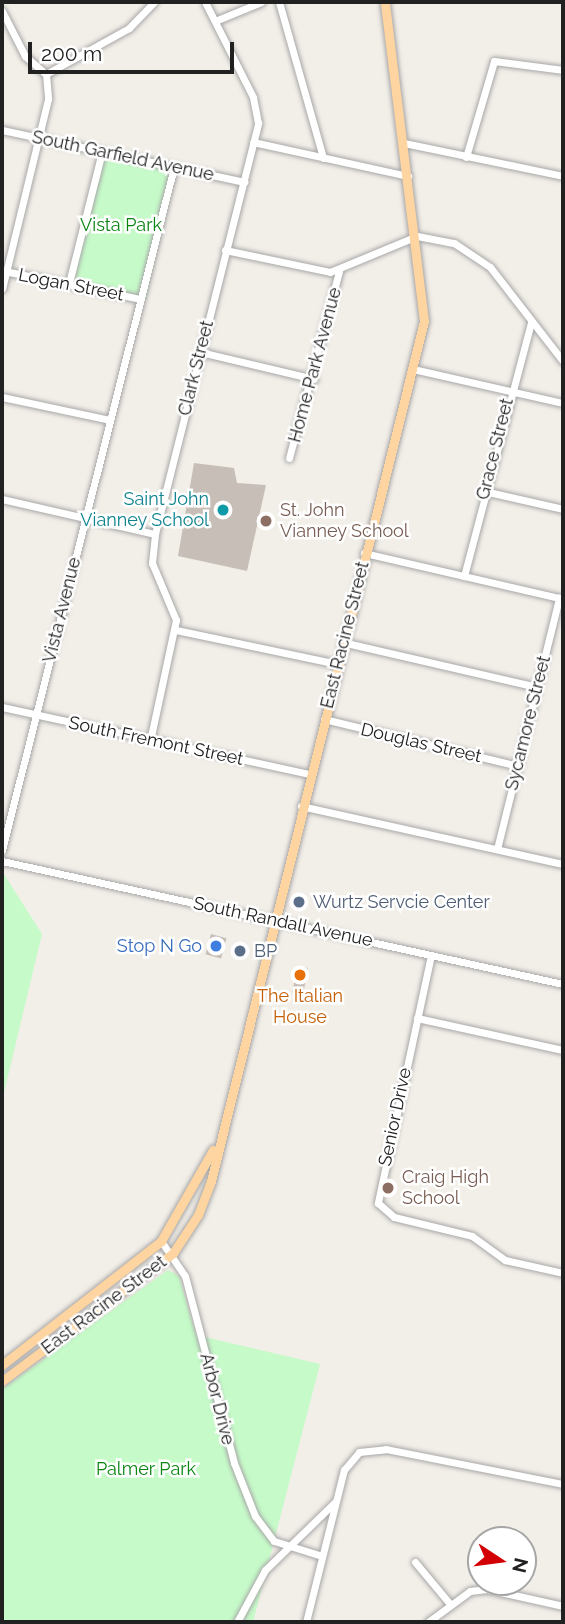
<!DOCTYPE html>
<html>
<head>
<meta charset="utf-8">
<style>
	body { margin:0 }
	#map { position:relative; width:565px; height:1624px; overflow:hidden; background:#f2eee8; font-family:Raleway,sans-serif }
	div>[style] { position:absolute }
	.park>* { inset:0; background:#c6fbc9; transform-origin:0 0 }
	.building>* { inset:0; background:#c7beb7; transform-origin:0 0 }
	.roads { filter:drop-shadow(0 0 2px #a8a8a8) drop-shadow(0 0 2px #a8a8a8) }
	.minor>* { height:7px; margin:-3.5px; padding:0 3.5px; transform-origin:3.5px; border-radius:3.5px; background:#fff }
	.major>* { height:9px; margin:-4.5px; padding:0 4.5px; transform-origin:4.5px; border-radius:4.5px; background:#fed4a1 }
	.dots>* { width:19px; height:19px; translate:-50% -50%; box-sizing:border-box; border:4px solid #fff; border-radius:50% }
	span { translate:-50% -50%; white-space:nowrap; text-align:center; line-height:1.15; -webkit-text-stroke:5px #fff; paint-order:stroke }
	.street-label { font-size:18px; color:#212121 }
	.park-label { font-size:18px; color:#0a8512 }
	.culture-label { font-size:18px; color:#0d838f }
	.right { translate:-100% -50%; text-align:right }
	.education-label { font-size:18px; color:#785e54 }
	.left { translate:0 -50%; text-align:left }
	.service-label { font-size:18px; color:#4e5e75 }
	.shop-label { font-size:18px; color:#366cbe }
	.food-label { font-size:18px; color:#c56008 }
	.frame { position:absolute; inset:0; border:4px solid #212121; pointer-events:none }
	.north { position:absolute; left:467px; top:1526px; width:70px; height:70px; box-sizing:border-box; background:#fff; border:2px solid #a6a6a6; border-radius:50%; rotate:103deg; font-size:19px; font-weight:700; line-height:28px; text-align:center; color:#212121 }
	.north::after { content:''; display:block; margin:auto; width:24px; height:32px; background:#d20004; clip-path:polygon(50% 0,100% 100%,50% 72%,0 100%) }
	.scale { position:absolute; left:28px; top:42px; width:206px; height:32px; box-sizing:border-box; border:4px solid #212121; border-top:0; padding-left:9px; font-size:21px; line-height:24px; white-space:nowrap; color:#212121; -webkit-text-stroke:5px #fff; paint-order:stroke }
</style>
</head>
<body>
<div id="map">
	<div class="park">
		<div style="left:102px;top:152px;width:74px;height:135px;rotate:12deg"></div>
		<div style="clip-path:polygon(2px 871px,42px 934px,2px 1101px)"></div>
		<div style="clip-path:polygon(168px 1270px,179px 1276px,196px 1335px,320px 1364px,253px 1622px,2px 1622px,2px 1389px)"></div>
	</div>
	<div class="building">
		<div style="clip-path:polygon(194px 463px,234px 468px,237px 483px,266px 485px,247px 571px,178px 556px)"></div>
		<div style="left:211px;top:934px;width:16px;height:21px;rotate:15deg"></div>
		<div style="left:297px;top:966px;width:11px;height:27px;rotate:10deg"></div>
	</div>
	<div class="roads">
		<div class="minor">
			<div style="left:279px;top:2px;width:162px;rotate:74.2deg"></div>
			<div style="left:2px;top:11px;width:51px;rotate:62.9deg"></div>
			<div style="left:25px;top:56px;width:28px;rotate:41deg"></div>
			<div style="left:46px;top:74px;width:25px;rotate:85deg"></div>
			<div style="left:48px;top:99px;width:195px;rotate:103.6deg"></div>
			<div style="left:215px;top:21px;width:50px;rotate:-22.4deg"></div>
			<div style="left:46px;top:74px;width:95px;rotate:-29deg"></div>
			<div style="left:129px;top:28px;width:36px;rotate:-46deg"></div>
			<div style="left:2px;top:130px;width:248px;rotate:12.1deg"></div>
			<div style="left:253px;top:142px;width:159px;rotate:12.4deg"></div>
			<div style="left:404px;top:143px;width:162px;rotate:11.7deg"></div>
			<div style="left:466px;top:157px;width:100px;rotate:-73.7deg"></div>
			<div style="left:494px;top:61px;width:70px;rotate:7.4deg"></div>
			<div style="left:225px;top:250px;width:107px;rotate:11.8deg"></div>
			<div style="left:330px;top:272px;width:94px;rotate:-22.5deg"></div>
			<div style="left:417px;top:236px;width:38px;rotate:11deg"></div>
			<div style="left:454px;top:243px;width:43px;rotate:33.7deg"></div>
			<div style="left:490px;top:267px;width:119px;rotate:52.2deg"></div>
			<div style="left:4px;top:271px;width:139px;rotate:11.6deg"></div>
			<div style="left:69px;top:283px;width:135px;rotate:-75.9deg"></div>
			<div style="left:200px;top:352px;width:117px;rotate:13.3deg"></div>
			<div style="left:413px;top:369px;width:154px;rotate:12.8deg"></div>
			<div style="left:2px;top:397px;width:110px;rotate:12deg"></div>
			<div style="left:289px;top:458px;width:193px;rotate:-75deg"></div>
			<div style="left:484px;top:491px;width:81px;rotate:12.8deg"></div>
			<div style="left:2px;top:499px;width:157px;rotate:12.9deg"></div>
			<div style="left:364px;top:553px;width:204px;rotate:13deg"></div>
			<div style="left:464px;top:576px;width:262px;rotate:-75.2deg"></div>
			<div style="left:176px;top:630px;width:165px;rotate:11.9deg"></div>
			<div style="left:342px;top:642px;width:200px;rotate:13deg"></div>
			<div style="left:2px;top:707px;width:315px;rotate:12.3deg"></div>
			<div style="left:324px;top:719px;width:200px;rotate:13.6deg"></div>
			<div style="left:150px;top:741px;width:124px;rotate:-77.9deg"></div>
			<div style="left:176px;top:620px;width:62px;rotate:-112.8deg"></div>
			<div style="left:152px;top:563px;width:29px;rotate:-84deg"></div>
			<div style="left:155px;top:534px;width:424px;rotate:-75.9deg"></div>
			<div style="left:258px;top:123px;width:26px;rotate:-101deg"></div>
			<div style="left:253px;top:97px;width:106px;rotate:-116.8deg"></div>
			<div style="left:301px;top:806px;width:268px;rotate:12.5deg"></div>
			<div style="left:497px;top:849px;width:259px;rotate:-76.1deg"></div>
			<div style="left:2px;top:850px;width:704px;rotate:-75.87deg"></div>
			<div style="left:2px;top:861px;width:574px;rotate:12.37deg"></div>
			<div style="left:431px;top:955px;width:254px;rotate:102.1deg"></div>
			<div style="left:378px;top:1203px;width:21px;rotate:41deg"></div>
			<div style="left:394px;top:1217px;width:80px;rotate:13.7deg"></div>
			<div style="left:472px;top:1236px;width:41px;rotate:36deg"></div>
			<div style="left:505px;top:1260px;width:59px;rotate:12.6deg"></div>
			<div style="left:417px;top:1018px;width:149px;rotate:12.4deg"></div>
			<div style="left:161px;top:1241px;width:42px;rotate:55.6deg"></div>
			<div style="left:185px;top:1276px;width:193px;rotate:75.3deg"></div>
			<div style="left:234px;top:1463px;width:57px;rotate:68.4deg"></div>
			<div style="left:255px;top:1516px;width:31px;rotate:53deg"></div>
			<div style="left:274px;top:1541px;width:50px;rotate:17.4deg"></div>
			<div style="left:415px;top:1562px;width:55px;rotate:50.2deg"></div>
			<div style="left:237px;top:1622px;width:59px;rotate:-61.7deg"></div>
			<div style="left:265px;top:1570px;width:98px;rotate:-44.2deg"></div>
			<div style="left:306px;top:1622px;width:157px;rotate:-76deg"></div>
			<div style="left:344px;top:1470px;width:23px;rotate:-50deg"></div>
			<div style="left:359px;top:1452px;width:27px;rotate:-6deg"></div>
			<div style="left:386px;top:1449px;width:180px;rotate:11.2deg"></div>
			<div style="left:428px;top:1622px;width:52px;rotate:-36.4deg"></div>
			<div style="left:470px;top:1591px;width:17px;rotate:-7deg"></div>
			<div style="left:487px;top:1589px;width:78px;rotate:12.6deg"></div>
		</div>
		<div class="major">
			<div style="left:2px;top:1365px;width:202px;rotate:-37.9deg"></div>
			<div style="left:161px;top:1241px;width:105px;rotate:-60.3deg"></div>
			<div style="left:2px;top:1381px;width:214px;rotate:-36.8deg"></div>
			<div style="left:173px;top:1253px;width:45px;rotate:-56.7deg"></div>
			<div style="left:198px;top:1215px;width:36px;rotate:-69deg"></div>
			<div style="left:211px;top:1181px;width:886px;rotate:-76.09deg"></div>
			<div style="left:424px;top:321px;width:321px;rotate:-97deg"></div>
		</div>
	</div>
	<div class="dots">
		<div style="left:223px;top:510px;background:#0f9aa8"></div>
		<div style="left:266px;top:521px;background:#8d6e63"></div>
		<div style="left:299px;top:902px;background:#5c6f8a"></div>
		<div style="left:216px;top:946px;background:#3f7fe0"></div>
		<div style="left:240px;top:951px;background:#5c6f8a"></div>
		<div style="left:300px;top:975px;background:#e8710a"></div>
		<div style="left:388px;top:1188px;background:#8d6e63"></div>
	</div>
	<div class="street-label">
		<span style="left:123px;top:156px;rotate:12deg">South Garfield Avenue</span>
		<span style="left:71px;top:285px;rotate:11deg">Logan Street</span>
		<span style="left:315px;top:365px;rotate:-75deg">Home Park Avenue</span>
		<span style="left:196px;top:368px;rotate:-76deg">Clark Street</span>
		<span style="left:495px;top:449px;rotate:-76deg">Grace Street</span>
		<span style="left:62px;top:610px;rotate:-76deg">Vista Avenue</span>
		<span style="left:345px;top:635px;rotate:-76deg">East Racine Street</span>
		<span style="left:528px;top:723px;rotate:-76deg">Sycamore Street</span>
		<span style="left:156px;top:741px;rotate:12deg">South Fremont Street</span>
		<span style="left:421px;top:743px;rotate:13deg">Douglas Street</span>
		<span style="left:283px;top:922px;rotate:12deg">South Randall Avenue</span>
		<span style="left:395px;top:1117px;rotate:-78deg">Senior Drive</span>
		<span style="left:104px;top:1305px;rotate:-37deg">East Racine Street</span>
		<span style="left:217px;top:1399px;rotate:76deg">Arbor Drive</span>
	</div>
	<div class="park-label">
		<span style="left:121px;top:225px">Vista Park</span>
		<span style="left:146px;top:1469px">Palmer Park</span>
	</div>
	<div class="culture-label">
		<span class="right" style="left:209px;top:510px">Saint John<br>Vianney School</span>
	</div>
	<div class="education-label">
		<span class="left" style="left:280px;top:521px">St. John<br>Vianney School</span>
		<span class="left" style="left:402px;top:1188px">Craig High<br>School</span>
	</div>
	<div class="service-label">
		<span class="left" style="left:313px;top:902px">Wurtz Servcie Center</span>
		<span class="left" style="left:254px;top:951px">BP</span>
	</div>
	<div class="shop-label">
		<span class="right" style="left:202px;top:946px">Stop N Go</span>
	</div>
	<div class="food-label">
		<span style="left:300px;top:1007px">The Italian<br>House</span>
	</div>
	<div class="frame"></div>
	<div class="north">N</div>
	<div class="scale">200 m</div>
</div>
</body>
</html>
